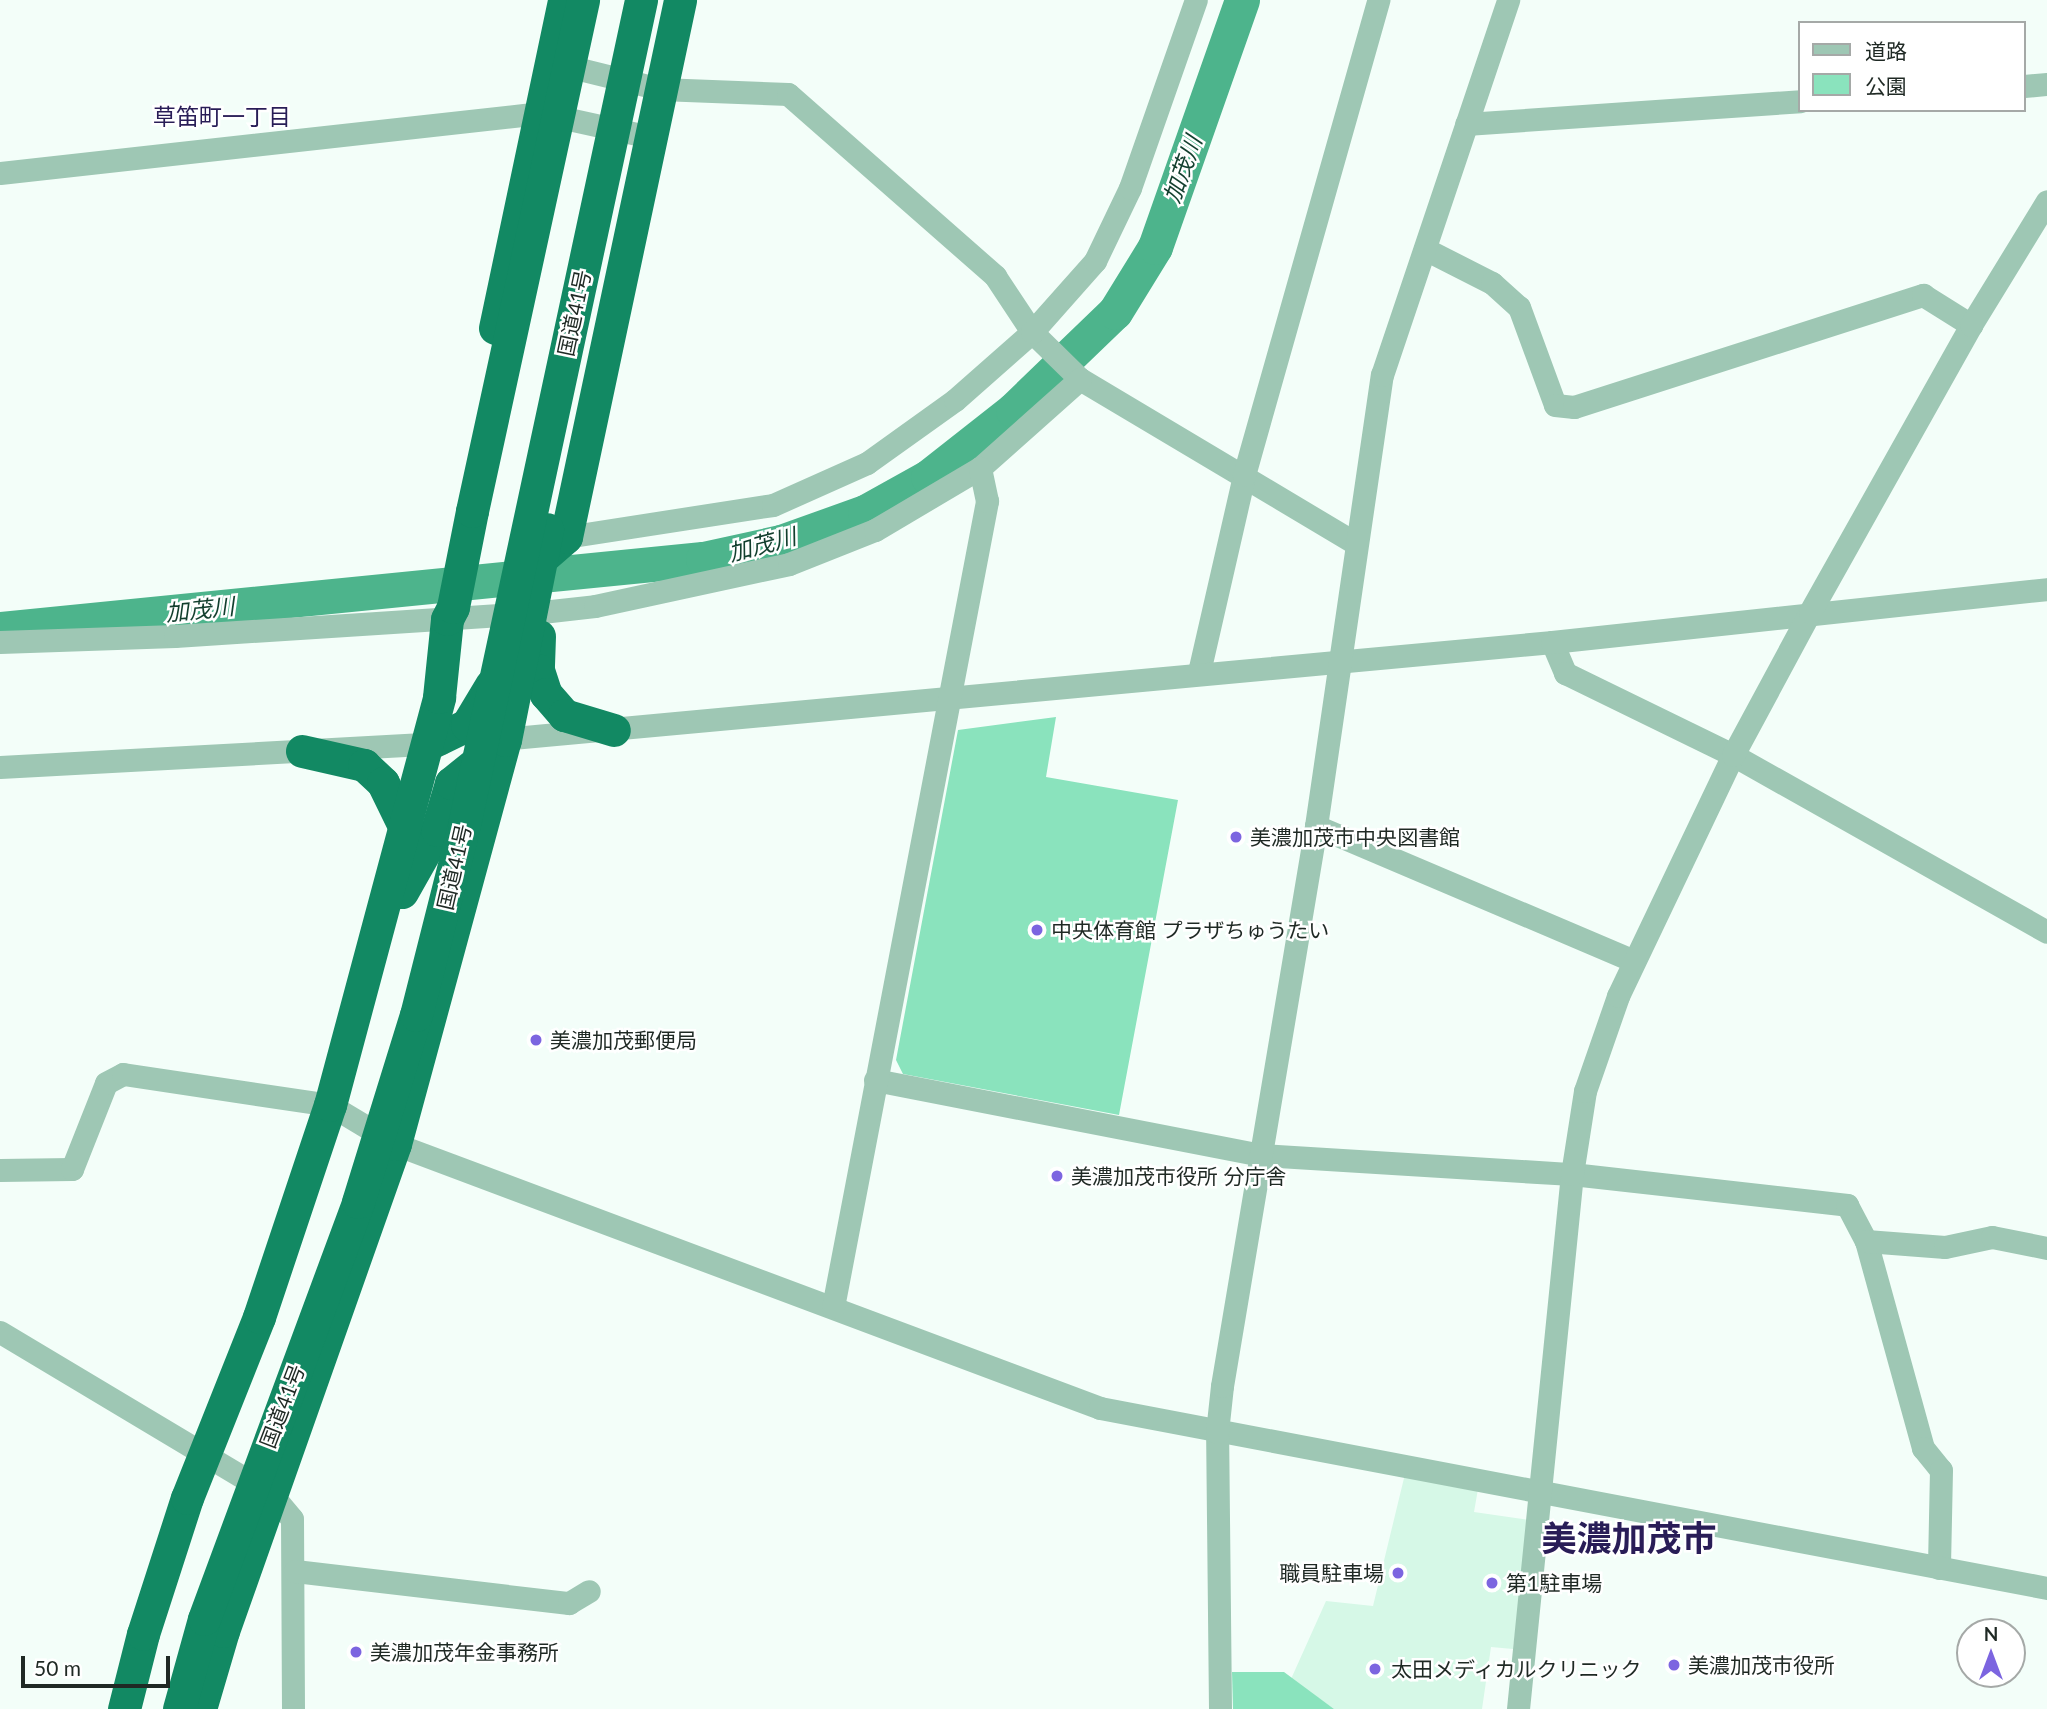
<!DOCTYPE html>
<html>
<head>
<meta charset="utf-8">
<style>
	body { margin:0 }
	#map { position:relative; width:2047px; height:1709px; overflow:hidden; background:#f3fef9; font-family:Lato,"Noto Sans JP",sans-serif }
	div>[style] { position:absolute }
	.built>* { inset:0; background:#d6f8e7 }
	.green>* { inset:0; background:#8ae3bd }
	.river>* { height:35px; margin:-17.5px; padding:0 17.5px; transform-origin:17.5px; border-radius:17.5px; background:#4db48c }
	.minor>* { height:23px; margin:-11.5px; padding:0 11.5px; transform-origin:11.5px; border-radius:11.5px; background:#9ec7b4 }
	.highway>* { height:33px; margin:-16.5px; padding:0 16.5px; transform-origin:16.5px; border-radius:16.5px; background:#128963 }
	.highway-bridge>* { height:33px; margin:-16.5px; padding:0 16.5px; transform-origin:16.5px; border-radius:16.5px; background:#128963 }
	.dots>* { width:19px; height:19px; translate:-50% -50%; box-sizing:border-box; border:4px solid #fff; border-radius:50% }
	span { translate:-50% -50%; white-space:nowrap; text-align:center; line-height:1.15; -webkit-text-stroke:5px #fff; paint-order:stroke }
	.street-label { font-size:21px; color:#1f2924 }
	.poi-label { font-size:21px; color:#1f2924 }
	.left { translate:0 -50%; text-align:left }
	.right { translate:-100% -50%; text-align:right }
	.neighbourhood-label { font-size:23px; color:#291d57 }
	.water-label { font-size:23px; color:#123f2e; font-style:italic }
	.town-label { font-size:35px; color:#291d57; font-weight:700 }
	.legend { position:absolute; left:1798px; top:21px; width:228px; height:91px; box-sizing:border-box; background:#fff; border:2px solid #a5a9a7; margin:0; padding:9px 12px; list-style:none; font-size:21px; color:#1f2924 }
	.legend li { display:flex; align-items:center; gap:14px; height:35px }
	.legend b { width:35px; border:2px solid #a5a9a7 }
	.north { position:absolute; left:1956px; top:1618px; width:70px; height:70px; box-sizing:border-box; background:#fff; border:2px solid #a5a9a7; border-radius:50%; rotate:0deg; font-size:19px; font-weight:700; line-height:28px; text-align:center; color:#1f2924 }
	.north::after { content:''; display:block; margin:auto; width:24px; height:32px; background:#7c65e0; clip-path:polygon(50% 0,100% 100%,50% 72%,0 100%) }
	.scale { position:absolute; left:21px; top:1656px; width:149px; height:32px; box-sizing:border-box; border:4px solid #1f2924; border-top:0; padding-left:9px; font-size:21px; line-height:24px; white-space:nowrap; color:#1f2924; -webkit-text-stroke:5px #fff; paint-order:stroke }
</style>
</head>
<body>
<div id="map">
	<div class="built">
		<div style="clip-path:polygon(1405px 1474px,1478px 1489px,1474px 1512px,1530px 1520px,1513px 1649px,1491px 1647px,1482px 1709px,1334px 1709px,1291px 1679px,1326px 1601px,1373px 1606px)"></div>
	</div>
	<div class="green">
		<div style="clip-path:polygon(1056px 717px,1046px 777px,1178px 800px,1119px 1115px,903px 1074px,896px 1060px,958px 730px)"></div>
		<div style="clip-path:polygon(1232px 1672px,1284px 1672px,1334px 1709px,1233px 1709px)"></div>
	</div>
	<div class="river">
		<div style="left:0;top:629px;width:706px;rotate:-5.69deg"></div>
		<div style="left:703px;top:559px;width:80px;rotate:-12.3deg"></div>
		<div style="left:781px;top:542px;width:89px;rotate:-19.7deg"></div>
		<div style="left:865px;top:512px;width:72px;rotate:-29.1deg"></div>
		<div style="left:928px;top:477px;width:108px;rotate:-38.2deg"></div>
		<div style="left:1013px;top:410px;width:141px;rotate:-43.9deg"></div>
		<div style="left:1115px;top:312px;width:76px;rotate:-58.4deg"></div>
		<div style="left:1155px;top:247px;width:262px;rotate:-70.6deg"></div>
	</div>
	<div class="minor">
		<div style="left:555px;top:63px;width:108px;rotate:13.9deg"></div>
		<div style="left:660px;top:89px;width:128px;rotate:2.2deg"></div>
		<div style="left:788px;top:94px;width:276px;rotate:41.3deg"></div>
		<div style="left:995px;top:276px;width:67px;rotate:56.5deg"></div>
		<div style="left:1032px;top:332px;width:67px;rotate:44.4deg"></div>
		<div style="left:1080px;top:379px;width:320px;rotate:30.8deg"></div>
		<div style="left:2024px;top:86px;width:23px;rotate:-5deg"></div>
		<div style="left:1466px;top:124px;width:335px;rotate:-3.9deg"></div>
		<div style="left:0;top:173px;width:544px;rotate:-6.33deg"></div>
		<div style="left:541px;top:113px;width:112px;rotate:12.4deg"></div>
		<div style="left:1425px;top:249px;width:75px;rotate:26.9deg"></div>
		<div style="left:1492px;top:283px;width:36px;rotate:42deg"></div>
		<div style="left:1519px;top:307px;width:104px;rotate:69.8deg"></div>
		<div style="left:1555px;top:405px;width:19px;rotate:6deg"></div>
		<div style="left:1574px;top:407px;width:367px;rotate:-17.8deg"></div>
		<div style="left:1923px;top:295px;width:57px;rotate:32deg"></div>
		<div style="left:566px;top:537px;width:209px;rotate:-8.8deg"></div>
		<div style="left:773px;top:505px;width:103px;rotate:-24.1deg"></div>
		<div style="left:867px;top:463px;width:108px;rotate:-35.6deg"></div>
		<div style="left:955px;top:400px;width:103px;rotate:-41.4deg"></div>
		<div style="left:1032px;top:332px;width:95px;rotate:-48.4deg"></div>
		<div style="left:1095px;top:261px;width:81px;rotate:-64.4deg"></div>
		<div style="left:1130px;top:188px;width:199px;rotate:-70.7deg"></div>
		<div style="left:0;top:642px;width:175px;rotate:-2deg"></div>
		<div style="left:175px;top:636px;width:359px;rotate:-3.7deg"></div>
		<div style="left:533px;top:613px;width:62px;rotate:-6.4deg"></div>
		<div style="left:595px;top:606px;width:198px;rotate:-12.2deg"></div>
		<div style="left:789px;top:564px;width:92px;rotate:-21.6deg"></div>
		<div style="left:875px;top:530px;width:122px;rotate:-30.6deg"></div>
		<div style="left:980px;top:468px;width:134px;rotate:-41.7deg"></div>
		<div style="left:1552px;top:642px;width:34px;rotate:67deg"></div>
		<div style="left:1565px;top:673px;width:187px;rotate:26deg"></div>
		<div style="left:1733px;top:755px;width:360px;rotate:29.4deg"></div>
		<div style="left:1199px;top:672px;width:202px;rotate:-77.1deg"></div>
		<div style="left:1244px;top:475px;width:494px;rotate:-74.2deg"></div>
		<div style="left:492px;top:740px;width:1065px;rotate:-5.28deg"></div>
		<div style="left:1552px;top:642px;width:498px;rotate:-6.1deg"></div>
		<div style="left:0;top:767px;width:442px;rotate:-3.1deg"></div>
		<div style="left:1316px;top:826px;width:345px;rotate:23deg"></div>
		<div style="left:875px;top:1080px;width:392px;rotate:11deg"></div>
		<div style="left:1260px;top:1155px;width:313px;rotate:3.5deg"></div>
		<div style="left:1572px;top:1174px;width:277px;rotate:6.4deg"></div>
		<div style="left:1847px;top:1205px;width:41px;rotate:62.2deg"></div>
		<div style="left:1866px;top:1241px;width:215px;rotate:74.6deg"></div>
		<div style="left:1923px;top:1448px;width:28px;rotate:51deg"></div>
		<div style="left:1941px;top:1470px;width:98px;rotate:91.2deg"></div>
		<div style="left:0;top:1170px;width:72px;rotate:-0.8deg"></div>
		<div style="left:72px;top:1169px;width:92px;rotate:-68.4deg"></div>
		<div style="left:106px;top:1083px;width:19px;rotate:-28deg"></div>
		<div style="left:123px;top:1074px;width:209px;rotate:8.5deg"></div>
		<div style="left:330px;top:1105px;width:76px;rotate:31deg"></div>
		<div style="left:395px;top:1144px;width:753px;rotate:20.53deg"></div>
		<div style="left:1100px;top:1408px;width:964px;rotate:10.76deg"></div>
		<div style="left:1866px;top:1241px;width:79px;rotate:4.3deg"></div>
		<div style="left:1945px;top:1247px;width:48px;rotate:-12deg"></div>
		<div style="left:1992px;top:1237px;width:56px;rotate:11.3deg"></div>
		<div style="left:833px;top:1307px;width:821px;rotate:-79.18deg"></div>
		<div style="left:987px;top:501px;width:34px;rotate:-102deg"></div>
		<div style="left:0;top:1332px;width:317px;rotate:30.9deg"></div>
		<div style="left:272px;top:1495px;width:31px;rotate:50deg"></div>
		<div style="left:292px;top:1519px;width:190px;rotate:89.7deg"></div>
		<div style="left:295px;top:1571px;width:276px;rotate:6.7deg"></div>
		<div style="left:569px;top:1603px;width:23px;rotate:-31deg"></div>
		<div style="left:1220px;top:1709px;width:277px;rotate:-90.6deg"></div>
		<div style="left:1217px;top:1432px;width:46px;rotate:-83.8deg"></div>
		<div style="left:1222px;top:1386px;width:568px;rotate:-80.47deg"></div>
		<div style="left:1316px;top:826px;width:456px;rotate:-81.7deg"></div>
		<div style="left:1382px;top:375px;width:396px;rotate:-71.4deg"></div>
		<div style="left:1518px;top:1709px;width:538px;rotate:-84.24deg"></div>
		<div style="left:1572px;top:1174px;width:84px;rotate:-81.1deg"></div>
		<div style="left:1585px;top:1091px;width:101px;rotate:-70.8deg"></div>
		<div style="left:1618px;top:996px;width:267px;rotate:-64.5deg"></div>
		<div style="left:1733px;top:755px;width:162px;rotate:-61.7deg"></div>
		<div style="left:1810px;top:612px;width:329px;rotate:-60.7deg"></div>
		<div style="left:1971px;top:325px;width:145px;rotate:-58.5deg"></div>
	</div>
	<div class="highway">
		<div style="left:495px;top:328px;width:335px;rotate:-78.1deg"></div>
		<div style="left:544px;top:556px;width:29px;rotate:-41deg"></div>
		<div style="left:566px;top:537px;width:549px;rotate:-78.01deg"></div>
		<div style="left:539px;top:636px;width:34px;rotate:92deg"></div>
		<div style="left:538px;top:670px;width:25px;rotate:72deg"></div>
		<div style="left:546px;top:694px;width:28px;rotate:49deg"></div>
		<div style="left:564px;top:715px;width:52px;rotate:16.7deg"></div>
		<div style="left:428px;top:744px;width:43px;rotate:-26deg"></div>
		<div style="left:467px;top:725px;width:47px;rotate:-59deg"></div>
		<div style="left:302px;top:751px;width:64px;rotate:12.7deg"></div>
		<div style="left:364px;top:765px;width:26px;rotate:43deg"></div>
		<div style="left:383px;top:783px;width:50px;rotate:63.9deg"></div>
		<div style="left:402px;top:892px;width:71px;rotate:-60.6deg"></div>
		<div style="left:437px;top:830px;width:49px;rotate:-73.4deg"></div>
		<div style="left:451px;top:783px;width:53px;rotate:-38.8deg"></div>
		<div style="left:124px;top:1709px;width:77px;rotate:-75.8deg"></div>
		<div style="left:143px;top:1634px;width:143px;rotate:-72.1deg"></div>
		<div style="left:187px;top:1498px;width:195px;rotate:-68.3deg"></div>
		<div style="left:259px;top:1317px;width:224px;rotate:-71.5deg"></div>
		<div style="left:330px;top:1105px;width:422px;rotate:-75deg"></div>
		<div style="left:439px;top:697px;width:78px;rotate:-84.1deg"></div>
		<div style="left:447px;top:619px;width:13px;rotate:-63deg"></div>
		<div style="left:453px;top:607px;width:98px;rotate:-78.8deg"></div>
		<div style="left:200px;top:1709px;width:81px;rotate:-73.6deg"></div>
		<div style="left:223px;top:1631px;width:516px;rotate:-70.55deg"></div>
		<div style="left:395px;top:1144px;width:419px;rotate:-74.8deg"></div>
		<div style="left:505px;top:740px;width:215px;rotate:-78.7deg"></div>
	</div>
	<div class="highway-bridge">
		<div style="left:472px;top:511px;width:523px;rotate:-77.74deg"></div>
		<div style="left:179px;top:1709px;width:93px;rotate:-74.5deg"></div>
		<div style="left:204px;top:1619px;width:445px;rotate:-69.7deg"></div>
		<div style="left:358px;top:1202px;width:196px;rotate:-72.8deg"></div>
		<div style="left:416px;top:1015px;width:196px;rotate:-75.8deg"></div>
		<div style="left:464px;top:825px;width:844px;rotate:-77.89deg"></div>
	</div>
	<div class="dots">
		<div style="left:1236px;top:837px;background:#7c65e0"></div>
		<div style="left:1037px;top:930px;background:#7c65e0"></div>
		<div style="left:536px;top:1040px;background:#7c65e0"></div>
		<div style="left:1057px;top:1176px;background:#7c65e0"></div>
		<div style="left:1398px;top:1573px;background:#7c65e0"></div>
		<div style="left:1492px;top:1583px;background:#7c65e0"></div>
		<div style="left:356px;top:1652px;background:#7c65e0"></div>
		<div style="left:1674px;top:1665px;background:#7c65e0"></div>
		<div style="left:1375px;top:1669px;background:#7c65e0"></div>
	</div>
	<div class="street-label">
		<span style="left:574px;top:313px;rotate:-78deg">国道41号</span>
		<span style="left:454px;top:867px;rotate:-77deg">国道41号</span>
		<span style="left:282px;top:1406px;rotate:-69deg">国道41号</span>
	</div>
	<div class="poi-label">
		<span class="left" style="left:1250px;top:837px">美濃加茂市中央図書館</span>
		<span class="left" style="left:1051px;top:930px">中央体育館 プラザちゅうたい</span>
		<span class="left" style="left:550px;top:1040px">美濃加茂郵便局</span>
		<span class="left" style="left:1071px;top:1176px">美濃加茂市役所 分庁舎</span>
		<span class="right" style="left:1384px;top:1573px">職員駐車場</span>
		<span class="left" style="left:1506px;top:1583px">第1駐車場</span>
		<span class="left" style="left:370px;top:1652px">美濃加茂年金事務所</span>
		<span class="left" style="left:1688px;top:1665px">美濃加茂市役所</span>
		<span class="left" style="left:1391px;top:1669px">太田メディカルクリニック</span>
	</div>
	<div class="neighbourhood-label">
		<span style="left:222px;top:116px">草笛町一丁目</span>
	</div>
	<div class="water-label">
		<span style="left:1182px;top:169px;rotate:-70deg">加茂川</span>
		<span style="left:762px;top:544px;rotate:-15deg">加茂川</span>
		<span style="left:200px;top:609px;rotate:-6deg">加茂川</span>
	</div>
	<div class="town-label">
		<span style="left:1629px;top:1537px">美濃加茂市</span>
	</div>
	<ul class="legend">
	<li><b style="height:9px;background:#9ec7b4"></b>道路</li>
	<li><b style="height:19px;background:#8ae3bd"></b>公園</li>
	</ul>
	<div class="north">N</div>
	<div class="scale">50 m</div>
</div>
</body>
</html>
